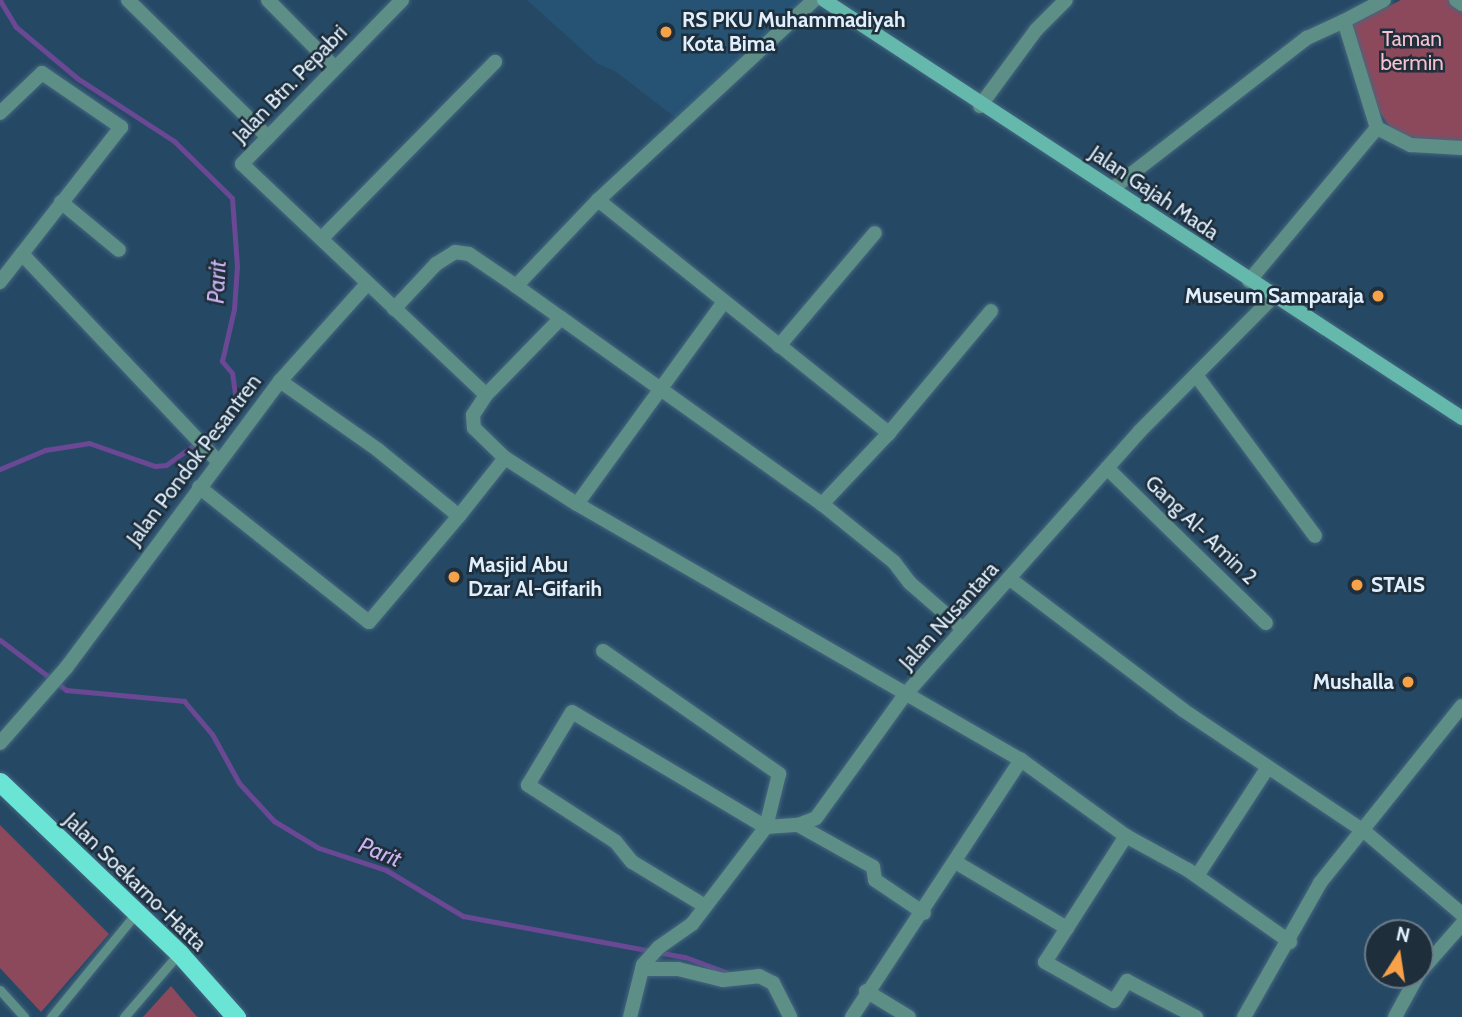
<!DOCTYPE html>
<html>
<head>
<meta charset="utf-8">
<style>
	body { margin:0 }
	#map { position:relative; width:1462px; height:1017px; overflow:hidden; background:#254965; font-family:Cabin,sans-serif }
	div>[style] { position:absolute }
	.built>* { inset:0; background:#265274 }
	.green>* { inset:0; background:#8d495c }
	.stream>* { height:5px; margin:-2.5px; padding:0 2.5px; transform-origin:2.5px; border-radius:2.5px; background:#6b4893 }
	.roads { filter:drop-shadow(0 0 2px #466780) drop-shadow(0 0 2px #466780) }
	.service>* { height:9px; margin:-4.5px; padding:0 4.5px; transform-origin:4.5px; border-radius:4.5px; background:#5e8f87 }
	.minor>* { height:14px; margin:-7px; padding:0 7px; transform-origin:7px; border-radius:7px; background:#5e8f87 }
	.secondary>* { height:14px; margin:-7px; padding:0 7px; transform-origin:7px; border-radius:7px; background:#65b8ac }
	.trunk>* { height:19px; margin:-9.5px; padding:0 9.5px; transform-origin:9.5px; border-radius:9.5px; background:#6ae4d4 }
	.dots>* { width:19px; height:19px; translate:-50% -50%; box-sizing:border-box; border:4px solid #1e2e3b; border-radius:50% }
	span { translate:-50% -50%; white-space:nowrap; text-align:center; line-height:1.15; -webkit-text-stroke:5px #1e2e3b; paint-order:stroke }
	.poi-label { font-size:21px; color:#dfeffd; font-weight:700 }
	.left { translate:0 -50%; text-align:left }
	.right { translate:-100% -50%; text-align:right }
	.park-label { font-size:21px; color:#f6c2cd }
	.street-label { font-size:21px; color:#dfeffd }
	.water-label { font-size:23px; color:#cdb3f1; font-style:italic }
	.north { position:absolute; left:1364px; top:919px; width:70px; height:70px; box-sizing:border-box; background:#1e2e3b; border:2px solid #6b7b89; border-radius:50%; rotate:12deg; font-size:19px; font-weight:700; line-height:28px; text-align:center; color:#dfeffd }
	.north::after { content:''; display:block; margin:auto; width:24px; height:32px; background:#f7a149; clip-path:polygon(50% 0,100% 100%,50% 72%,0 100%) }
</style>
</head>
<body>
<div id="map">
	<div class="built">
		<div style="clip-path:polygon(527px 0,805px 0,676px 118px,615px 71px,598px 64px)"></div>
	</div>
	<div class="green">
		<div style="clip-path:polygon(1401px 0,1457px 0,1462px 7px,1462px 143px,1407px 137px,1389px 126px,1379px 111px,1351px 25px)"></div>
		<div style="clip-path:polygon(0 825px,109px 934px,41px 1012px,0 968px)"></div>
		<div style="clip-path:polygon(171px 986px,197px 1017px,143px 1017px)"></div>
	</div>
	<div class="stream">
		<div style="left:0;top:469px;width:49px;rotate:-22.9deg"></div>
		<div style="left:45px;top:450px;width:45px;rotate:-9deg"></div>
		<div style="left:89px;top:443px;width:70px;rotate:19.2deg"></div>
		<div style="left:155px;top:466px;width:11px;rotate:-5deg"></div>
		<div style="left:166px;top:465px;width:52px;rotate:-35.5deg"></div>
		<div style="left:208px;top:435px;width:44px;rotate:-50.5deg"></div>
		<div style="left:236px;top:401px;width:28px;rotate:-98deg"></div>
		<div style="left:232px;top:373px;width:16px;rotate:-130deg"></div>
		<div style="left:222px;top:361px;width:53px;rotate:-77deg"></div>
		<div style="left:234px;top:309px;width:43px;rotate:-86deg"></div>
		<div style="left:237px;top:266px;width:68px;rotate:-94.2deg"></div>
		<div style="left:232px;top:198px;width:81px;rotate:-135.5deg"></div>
		<div style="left:174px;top:141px;width:116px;rotate:-147deg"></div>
		<div style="left:77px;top:78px;width:80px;rotate:-140.1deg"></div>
		<div style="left:16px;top:27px;width:31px;rotate:-121deg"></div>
		<div style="left:0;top:640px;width:83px;rotate:37.1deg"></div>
		<div style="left:66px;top:690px;width:119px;rotate:5.3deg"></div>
		<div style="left:184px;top:701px;width:43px;rotate:49.7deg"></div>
		<div style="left:212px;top:734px;width:56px;rotate:61.1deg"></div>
		<div style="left:239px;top:783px;width:52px;rotate:47.4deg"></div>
		<div style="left:274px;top:821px;width:52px;rotate:31deg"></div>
		<div style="left:319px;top:848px;width:71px;rotate:18.2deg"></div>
		<div style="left:386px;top:870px;width:90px;rotate:30.9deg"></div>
		<div style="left:463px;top:916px;width:226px;rotate:10.5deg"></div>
		<div style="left:685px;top:957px;width:49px;rotate:20.3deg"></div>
	</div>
	<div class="roads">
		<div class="service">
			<div style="left:0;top:990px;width:36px;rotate:48deg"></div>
			<div style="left:51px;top:1017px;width:134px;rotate:-50.7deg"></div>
			<div style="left:124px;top:1017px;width:84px;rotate:-49.3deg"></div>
		</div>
		<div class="minor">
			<div style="left:128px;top:0;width:196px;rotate:44.4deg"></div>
			<div style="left:268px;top:0;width:94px;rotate:45.4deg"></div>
			<div style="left:402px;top:0;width:229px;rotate:134.3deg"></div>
			<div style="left:242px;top:164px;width:336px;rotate:43.4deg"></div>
			<div style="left:814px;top:0;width:294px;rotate:137.2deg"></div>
			<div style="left:598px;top:200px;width:119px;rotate:133.6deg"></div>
			<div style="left:516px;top:286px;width:55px;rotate:35.4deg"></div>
			<div style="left:561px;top:318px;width:107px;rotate:134.2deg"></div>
			<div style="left:486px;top:395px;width:24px;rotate:123deg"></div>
			<div style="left:473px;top:415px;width:13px;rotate:86deg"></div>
			<div style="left:474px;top:428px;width:43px;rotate:44.1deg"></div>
			<div style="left:505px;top:458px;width:85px;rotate:32.6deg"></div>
			<div style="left:577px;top:504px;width:513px;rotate:29.97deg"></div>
			<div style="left:1021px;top:760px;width:130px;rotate:35.9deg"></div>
			<div style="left:1126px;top:836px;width:71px;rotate:28.7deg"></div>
			<div style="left:1188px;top:870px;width:125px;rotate:35.2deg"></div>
			<div style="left:1384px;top:0;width:45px;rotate:152.3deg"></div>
			<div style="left:1344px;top:21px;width:112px;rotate:72.9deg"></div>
			<div style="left:1377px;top:128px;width:38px;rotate:27deg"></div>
			<div style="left:1411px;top:145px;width:51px;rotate:3.4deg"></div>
			<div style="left:1456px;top:0;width:7px;rotate:34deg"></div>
			<div style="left:980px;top:106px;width:94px;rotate:-53.6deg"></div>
			<div style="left:1036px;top:30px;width:42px;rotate:-45deg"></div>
			<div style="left:0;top:113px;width:58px;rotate:-43.6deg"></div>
			<div style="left:42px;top:73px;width:96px;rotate:34.4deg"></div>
			<div style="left:121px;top:127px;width:197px;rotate:128deg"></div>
			<div style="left:1112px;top:189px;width:247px;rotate:-37.8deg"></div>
			<div style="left:1307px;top:38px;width:41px;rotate:-24.7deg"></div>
			<div style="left:598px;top:200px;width:373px;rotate:38.7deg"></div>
			<div style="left:889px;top:433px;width:98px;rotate:133.3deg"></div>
			<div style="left:61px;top:202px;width:75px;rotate:39.6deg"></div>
			<div style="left:322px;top:238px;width:247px;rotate:-45.5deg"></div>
			<div style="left:22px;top:254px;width:286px;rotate:46.6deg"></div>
			<div style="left:1249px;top:281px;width:199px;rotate:-50.1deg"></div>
			<div style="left:394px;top:309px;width:62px;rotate:-47deg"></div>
			<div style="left:436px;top:264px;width:22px;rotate:-32deg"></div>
			<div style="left:455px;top:252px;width:14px;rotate:8deg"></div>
			<div style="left:469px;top:254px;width:57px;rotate:34.2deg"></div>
			<div style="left:561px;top:318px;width:320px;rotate:35.5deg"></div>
			<div style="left:822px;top:504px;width:92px;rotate:38.9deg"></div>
			<div style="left:894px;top:562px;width:26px;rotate:53deg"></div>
			<div style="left:910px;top:583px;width:70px;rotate:41deg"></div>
			<div style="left:779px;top:346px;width:148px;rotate:-49.7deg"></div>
			<div style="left:1196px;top:375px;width:200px;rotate:53.5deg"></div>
			<div style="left:280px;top:381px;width:120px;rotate:35.1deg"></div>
			<div style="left:378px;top:450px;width:104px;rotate:39.2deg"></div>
			<div style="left:459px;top:516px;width:74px;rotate:-51.6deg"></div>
			<div style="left:889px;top:433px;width:159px;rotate:-50.1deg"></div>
			<div style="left:1107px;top:468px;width:222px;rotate:44.3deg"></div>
			<div style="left:199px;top:487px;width:217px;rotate:38.5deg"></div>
			<div style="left:369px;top:622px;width:139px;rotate:-49.7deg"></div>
			<div style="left:577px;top:504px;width:250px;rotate:-54deg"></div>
			<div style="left:1010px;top:579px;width:217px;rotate:37.1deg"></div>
			<div style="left:1183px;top:710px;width:218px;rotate:33.8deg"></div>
			<div style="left:1364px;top:831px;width:128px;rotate:40.3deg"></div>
			<div style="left:603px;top:651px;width:215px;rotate:34.9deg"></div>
			<div style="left:779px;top:774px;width:55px;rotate:103.8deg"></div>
			<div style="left:766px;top:827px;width:122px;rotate:127.3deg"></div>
			<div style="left:692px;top:924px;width:40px;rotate:145.1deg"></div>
			<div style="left:659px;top:947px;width:24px;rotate:132deg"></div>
			<div style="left:643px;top:965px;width:54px;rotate:104deg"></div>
			<div style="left:0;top:743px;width:100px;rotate:-48.7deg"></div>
			<div style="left:66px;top:668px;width:358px;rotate:-53.3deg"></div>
			<div style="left:280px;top:381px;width:129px;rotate:-48.1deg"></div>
			<div style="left:798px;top:825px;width:86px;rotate:29.2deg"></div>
			<div style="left:873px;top:867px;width:13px;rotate:81deg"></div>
			<div style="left:875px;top:880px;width:59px;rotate:34deg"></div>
			<div style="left:766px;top:827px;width:32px;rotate:-4deg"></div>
			<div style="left:798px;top:825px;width:19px;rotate:-21deg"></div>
			<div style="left:816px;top:818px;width:150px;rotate:-54.2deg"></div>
			<div style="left:904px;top:696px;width:353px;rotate:-48.3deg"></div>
			<div style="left:1139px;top:432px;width:190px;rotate:-45.2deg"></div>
			<div style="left:1126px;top:836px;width:150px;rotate:122.7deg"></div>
			<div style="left:1045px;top:962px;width:79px;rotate:29.5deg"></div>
			<div style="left:1114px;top:1001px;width:24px;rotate:-57deg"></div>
			<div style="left:1127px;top:981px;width:78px;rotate:27.6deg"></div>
			<div style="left:957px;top:863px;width:128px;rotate:30.6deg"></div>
			<div style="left:1197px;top:876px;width:130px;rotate:-56.9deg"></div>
			<div style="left:705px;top:906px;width:85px;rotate:-148.9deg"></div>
			<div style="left:632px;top:862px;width:26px;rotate:-129deg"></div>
			<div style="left:616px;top:842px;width:105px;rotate:-147.1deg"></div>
			<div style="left:528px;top:785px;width:85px;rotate:-58.9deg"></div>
			<div style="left:572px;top:712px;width:226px;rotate:30.7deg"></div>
			<div style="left:642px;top:969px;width:36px"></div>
			<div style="left:678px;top:969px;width:46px;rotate:13.7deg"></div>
			<div style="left:723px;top:980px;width:36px;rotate:-6deg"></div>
			<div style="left:759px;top:976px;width:16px;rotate:27deg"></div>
			<div style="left:773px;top:983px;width:38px;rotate:63deg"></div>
			<div style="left:1420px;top:972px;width:64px;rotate:-48.8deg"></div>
			<div style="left:866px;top:991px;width:50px;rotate:31.2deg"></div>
			<div style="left:852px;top:1017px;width:308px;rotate:-56.7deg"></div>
			<div style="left:1244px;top:1017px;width:154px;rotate:-60.4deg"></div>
			<div style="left:1320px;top:883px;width:227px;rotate:-51.3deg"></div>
			<div style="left:1395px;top:1017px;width:48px;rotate:-61.3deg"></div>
		</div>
		<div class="secondary">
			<div style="left:824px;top:0;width:763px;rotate:33.23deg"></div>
		</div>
		<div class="trunk">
			<div style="left:0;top:782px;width:248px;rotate:43.7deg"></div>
			<div style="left:179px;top:953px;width:86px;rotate:48.3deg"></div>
		</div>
	</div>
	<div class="dots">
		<div style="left:666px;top:32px;background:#f7a149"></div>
		<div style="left:1378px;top:296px;background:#f7a149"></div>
		<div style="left:454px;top:577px;background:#f7a149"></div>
		<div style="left:1357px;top:585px;background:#f7a149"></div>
		<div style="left:1408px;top:682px;background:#f7a149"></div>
	</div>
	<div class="poi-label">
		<span class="left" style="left:682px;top:32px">RS PKU Muhammadiyah<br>Kota Bima</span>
		<span class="right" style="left:1364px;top:296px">Museum Samparaja</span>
		<span class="left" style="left:468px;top:577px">Masjid Abu<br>Dzar Al-Gifarih</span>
		<span class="left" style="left:1371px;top:585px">STAIS</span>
		<span class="right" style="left:1394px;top:682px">Mushalla</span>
	</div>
	<div class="park-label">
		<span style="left:1412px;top:51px">Taman<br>bermin</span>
	</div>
	<div class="street-label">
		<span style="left:290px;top:84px;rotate:-46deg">Jalan Btn. Pepabri</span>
		<span style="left:1154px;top:193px;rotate:34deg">Jalan Gajah Mada</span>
		<span style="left:194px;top:460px;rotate:-53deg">Jalan Pondok Pesantren</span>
		<span style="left:1201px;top:530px;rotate:44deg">Gang Al- Amin 2</span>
		<span style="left:949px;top:616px;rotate:-48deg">Jalan Nusantara</span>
		<span style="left:135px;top:882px;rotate:44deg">Jalan Soekarno-Hatta</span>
	</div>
	<div class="water-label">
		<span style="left:217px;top:282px;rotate:-87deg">Parit</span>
		<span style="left:380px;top:852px;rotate:22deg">Parit</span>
	</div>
	<div class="north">N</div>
</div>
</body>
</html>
